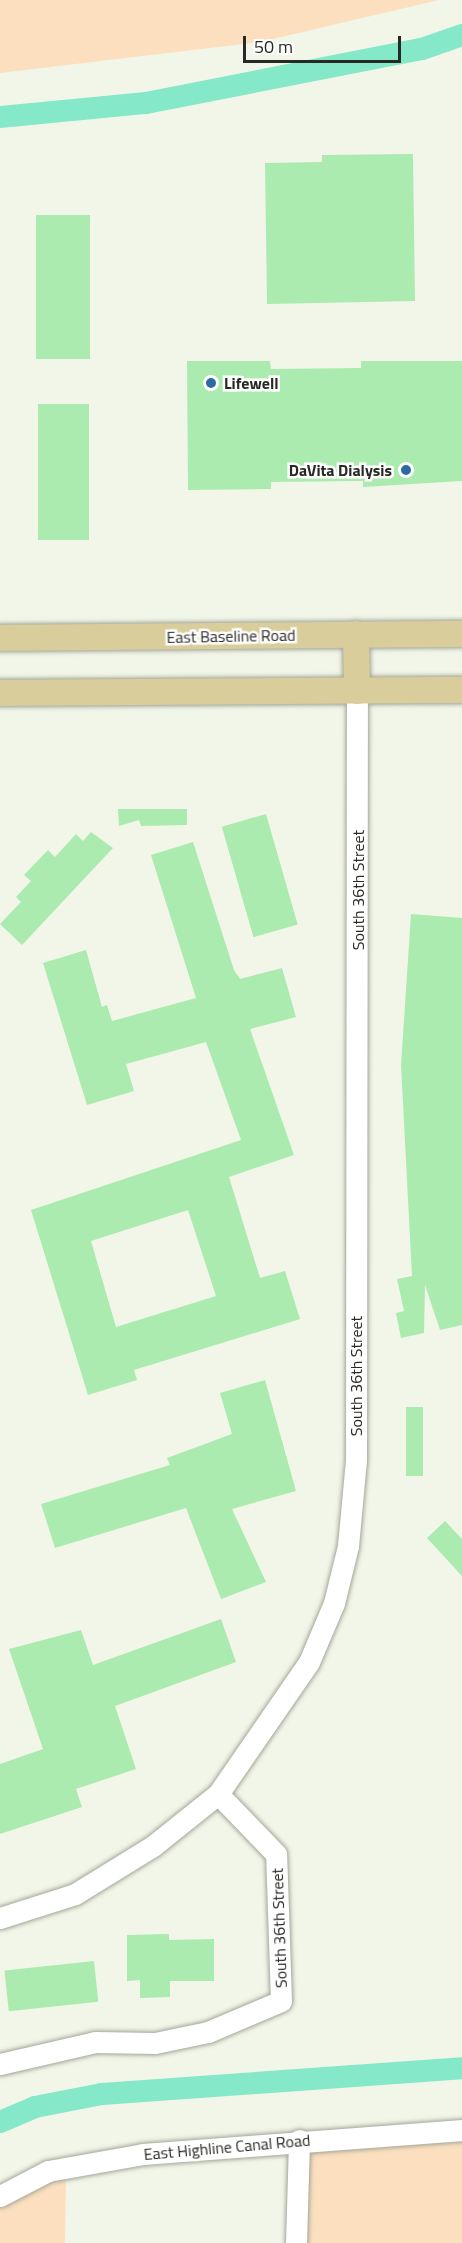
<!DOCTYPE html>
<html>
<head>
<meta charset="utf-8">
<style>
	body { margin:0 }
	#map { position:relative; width:462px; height:2243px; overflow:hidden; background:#f2f6e8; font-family:"Titillium Web",sans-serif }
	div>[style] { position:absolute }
	.green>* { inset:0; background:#fcdfbe }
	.canal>* { height:22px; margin:-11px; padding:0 11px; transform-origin:11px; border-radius:11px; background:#84e8c9 }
	.building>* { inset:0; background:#abebaf; transform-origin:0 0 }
	.roads { filter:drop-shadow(0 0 2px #a3a79a) drop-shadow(0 0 2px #a3a79a) }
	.minor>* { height:21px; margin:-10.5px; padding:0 10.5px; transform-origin:10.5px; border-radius:10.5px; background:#fff }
	.major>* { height:26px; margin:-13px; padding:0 13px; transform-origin:13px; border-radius:13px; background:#d9cd9c }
	.dots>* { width:16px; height:16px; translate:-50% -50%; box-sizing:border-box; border:3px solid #fff; border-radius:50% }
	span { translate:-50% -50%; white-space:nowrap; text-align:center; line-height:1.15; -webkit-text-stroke:5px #fff; paint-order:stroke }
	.poi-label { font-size:16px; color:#272924; font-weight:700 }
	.left { translate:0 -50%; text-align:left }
	.right { translate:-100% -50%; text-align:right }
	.street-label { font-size:16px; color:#272924 }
	.scale { position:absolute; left:243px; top:36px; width:158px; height:27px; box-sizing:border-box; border:3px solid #272924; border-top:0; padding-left:8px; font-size:18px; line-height:21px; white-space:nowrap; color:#272924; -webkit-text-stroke:4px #fff; paint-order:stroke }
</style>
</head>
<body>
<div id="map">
	<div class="green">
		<div style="clip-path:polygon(0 0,439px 0,260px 42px,0 73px)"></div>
		<div style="clip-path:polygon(462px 2142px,462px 2243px,308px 2243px,306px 2165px,312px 2148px)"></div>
		<div style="clip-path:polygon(66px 2176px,65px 2243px,0 2243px,0 2205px)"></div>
	</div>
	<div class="canal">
		<div style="left:0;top:117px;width:147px;rotate:-5.5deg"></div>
		<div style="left:146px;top:103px;width:281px;rotate:-11.1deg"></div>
		<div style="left:422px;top:49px;width:42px;rotate:-19.3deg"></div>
		<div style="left:0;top:2122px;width:38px;rotate:-23deg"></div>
		<div style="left:35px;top:2107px;width:68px;rotate:-11deg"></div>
		<div style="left:102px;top:2094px;width:361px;rotate:-4.1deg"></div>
	</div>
	<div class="building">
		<div style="clip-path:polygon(413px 154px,415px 301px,267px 304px,265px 163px,322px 162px,322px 155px)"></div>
		<div style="left:36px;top:215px;width:54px;height:144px"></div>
		<div style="clip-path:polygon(187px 361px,270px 361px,271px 369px,361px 368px,361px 361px,462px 361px,462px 481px,363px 487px,363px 481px,271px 482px,271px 489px,188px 490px)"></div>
		<div style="left:89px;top:404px;width:136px;height:51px;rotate:90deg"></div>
		<div style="clip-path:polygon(118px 809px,187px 809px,187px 825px,141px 826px,139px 820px,119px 826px)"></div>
		<div style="left:266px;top:814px;width:115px;height:46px;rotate:74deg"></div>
		<div style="clip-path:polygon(91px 832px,113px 848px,22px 945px,0 924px,21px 902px,16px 897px,31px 881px,24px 875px,48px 850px,55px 857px,76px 834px,83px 841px)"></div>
		<div style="clip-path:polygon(evenodd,193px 842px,234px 970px,240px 979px,282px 968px,296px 1017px,250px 1029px,294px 1155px,229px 1177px,260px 1278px,285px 1271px,300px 1319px,134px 1370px,137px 1380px,88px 1395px,31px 1210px,241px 1140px,206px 1042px,126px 1064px,134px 1091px,87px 1105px,43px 963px,86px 950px,102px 1007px,107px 1005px,112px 1021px,196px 998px,151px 855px,193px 842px,188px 1210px,216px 1296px,116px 1327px,91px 1241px,188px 1210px)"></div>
		<div style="clip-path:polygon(411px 914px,462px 918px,462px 1325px,440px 1330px,425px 1285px,424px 1333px,401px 1338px,396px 1313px,404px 1311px,397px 1279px,412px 1276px,401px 1065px)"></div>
		<div style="clip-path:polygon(265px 1380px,296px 1491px,232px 1509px,266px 1582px,221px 1599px,186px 1508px,55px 1548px,41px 1504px,170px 1465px,167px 1458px,232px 1434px,220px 1393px)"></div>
		<div style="left:406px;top:1407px;width:17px;height:69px"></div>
		<div style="clip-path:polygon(445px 1521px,462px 1539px,462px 1576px,427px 1538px)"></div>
		<div style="clip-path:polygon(221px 1619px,236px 1662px,115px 1706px,136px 1769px,76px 1789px,82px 1807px,0 1834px,0 1764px,43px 1749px,9px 1649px,81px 1630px,93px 1665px)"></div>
		<div style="clip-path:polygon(169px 1934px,169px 1940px,214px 1939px,214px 1981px,170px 1981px,170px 1997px,140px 1998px,140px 1980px,127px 1981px,127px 1935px)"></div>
		<div style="left:94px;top:1961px;width:41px;height:90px;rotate:84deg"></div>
	</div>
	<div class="roads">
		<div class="minor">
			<div style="left:0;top:1918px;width:79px;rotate:-17.7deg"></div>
			<div style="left:75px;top:1894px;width:92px;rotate:-31.6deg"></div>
			<div style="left:153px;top:1846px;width:83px;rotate:-38.7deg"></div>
			<div style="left:218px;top:1794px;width:160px;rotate:-55.4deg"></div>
			<div style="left:309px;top:1662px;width:64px;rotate:-67deg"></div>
			<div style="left:334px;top:1603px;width:59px;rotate:-76.2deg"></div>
			<div style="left:348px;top:1546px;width:86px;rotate:-84.7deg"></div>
			<div style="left:356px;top:1460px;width:769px;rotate:-89.93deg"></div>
			<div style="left:0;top:2064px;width:98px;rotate:-13deg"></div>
			<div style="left:95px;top:2042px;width:60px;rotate:1deg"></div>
			<div style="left:155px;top:2043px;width:54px;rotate:-11.7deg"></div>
			<div style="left:208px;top:2032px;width:79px;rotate:-23deg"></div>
			<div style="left:281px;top:2001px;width:147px;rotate:-91.9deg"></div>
			<div style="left:276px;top:1854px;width:83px;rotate:-134deg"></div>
			<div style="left:0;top:2196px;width:54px;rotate:-27.5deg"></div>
			<div style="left:48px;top:2171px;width:97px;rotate:-10.1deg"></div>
			<div style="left:143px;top:2154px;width:320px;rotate:-4.3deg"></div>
			<div style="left:296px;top:2243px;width:103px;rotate:-88.3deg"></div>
		</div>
		<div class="major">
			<div style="left:356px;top:634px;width:57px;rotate:89deg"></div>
			<div style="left:0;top:638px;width:462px;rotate:-0.5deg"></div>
			<div style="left:0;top:693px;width:462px;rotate:-0.4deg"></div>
		</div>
	</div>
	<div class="dots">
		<div style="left:211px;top:383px;background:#2c6ba2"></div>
		<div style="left:406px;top:470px;background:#2c6ba2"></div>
	</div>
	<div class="poi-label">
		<span class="left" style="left:224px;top:383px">Lifewell</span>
		<span class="right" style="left:392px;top:470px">DaVita Dialysis</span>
	</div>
	<div class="street-label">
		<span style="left:231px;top:636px;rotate:-1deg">East Baseline Road</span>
		<span style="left:358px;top:890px;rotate:-90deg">South 36th Street</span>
		<span style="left:356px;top:1376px;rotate:-90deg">South 36th Street</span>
		<span style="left:279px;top:1928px;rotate:-92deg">South 36th Street</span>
		<span style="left:227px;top:2147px;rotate:-5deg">East Highline Canal Road</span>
	</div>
	<div class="scale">50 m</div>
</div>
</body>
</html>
